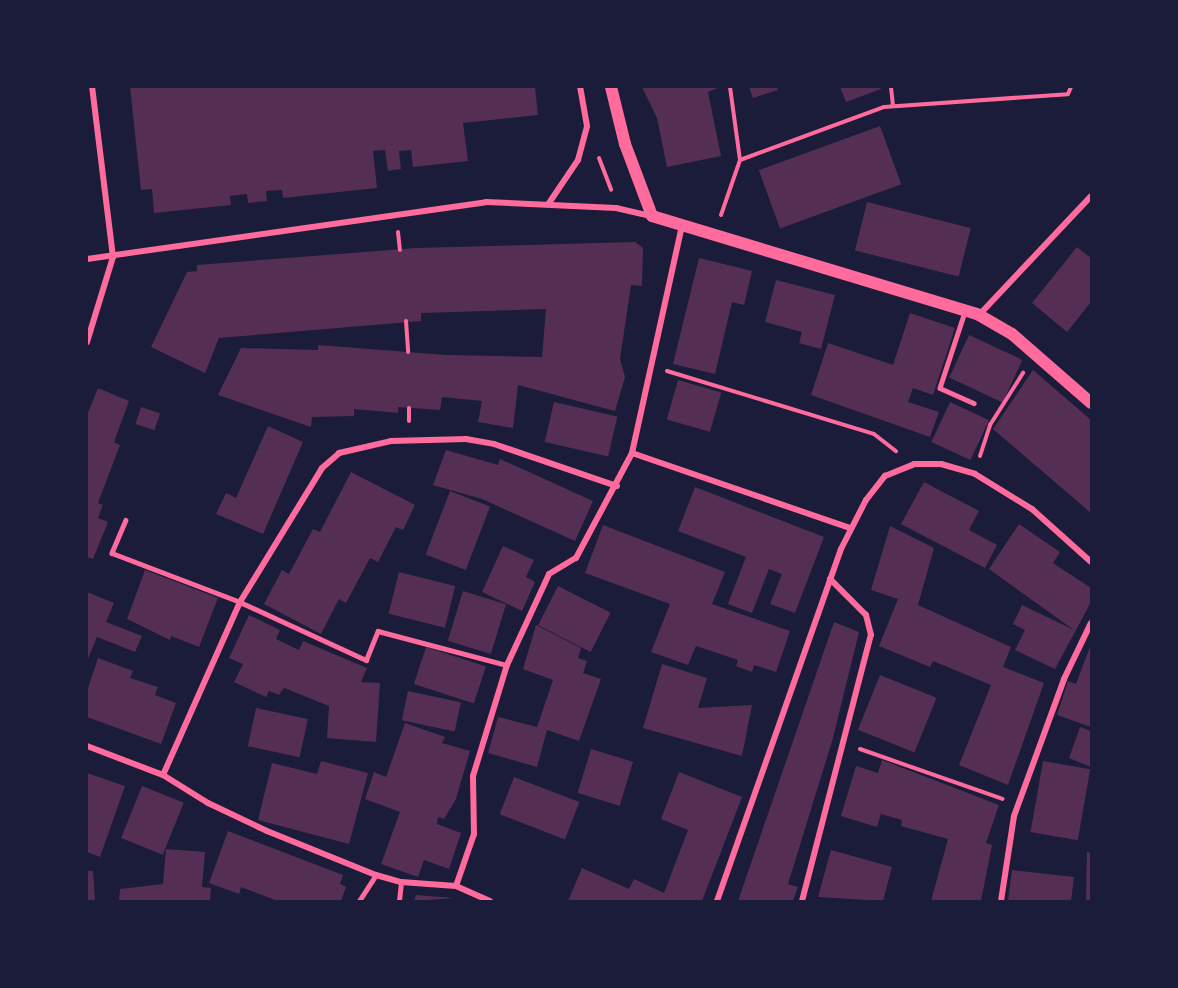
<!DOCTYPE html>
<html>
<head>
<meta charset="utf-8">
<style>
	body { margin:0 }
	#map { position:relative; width:1178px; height:988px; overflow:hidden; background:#1b1b3a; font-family:"IBM Plex Sans",sans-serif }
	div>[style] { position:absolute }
	.building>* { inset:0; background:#542f53; transform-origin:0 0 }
	.path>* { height:4px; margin:-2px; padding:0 2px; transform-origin:2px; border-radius:2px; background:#ff6b9d }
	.service>* { height:4.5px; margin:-2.25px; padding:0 2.25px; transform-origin:2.25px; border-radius:2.25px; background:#ff6b9d }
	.minor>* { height:6px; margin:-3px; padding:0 3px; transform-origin:3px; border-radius:3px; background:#ff6b9d }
	.secondary>* { height:12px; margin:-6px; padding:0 6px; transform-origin:6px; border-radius:6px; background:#ff6b9d }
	span { translate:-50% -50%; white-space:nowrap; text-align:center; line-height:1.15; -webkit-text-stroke:5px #1b1b3a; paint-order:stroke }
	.frame { position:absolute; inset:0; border:88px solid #1b1b3a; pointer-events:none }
</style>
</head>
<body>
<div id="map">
	<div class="building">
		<div style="clip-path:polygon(130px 87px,535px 87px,538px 115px,463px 123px,468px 161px,413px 167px,411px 150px,399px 151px,401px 169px,388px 171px,385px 150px,373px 151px,377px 188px,283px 198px,282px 190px,266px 191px,267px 201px,248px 203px,247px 194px,230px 196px,231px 205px,154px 213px,152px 189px,141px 190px)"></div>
		<div style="clip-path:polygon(642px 87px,720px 87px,708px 92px,721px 156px,667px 167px,657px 118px)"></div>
		<div style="clip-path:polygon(749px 87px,777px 87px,778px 90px,753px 98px)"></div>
		<div style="clip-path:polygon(840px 87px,880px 87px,881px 89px,846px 102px)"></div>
		<div style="left:880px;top:126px;width:62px;height:129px;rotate:70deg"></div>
		<div style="left:867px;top:202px;width:107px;height:50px;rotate:14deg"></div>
		<div style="clip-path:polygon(635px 242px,643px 248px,642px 286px,631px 285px,620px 359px,625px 377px,615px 411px,518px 385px,513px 428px,478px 422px,482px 401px,442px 397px,440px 410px,398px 407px,398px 413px,354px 409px,354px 416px,312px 417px,311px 427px,218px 395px,241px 348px,318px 350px,318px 345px,446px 355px,542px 357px,546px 309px,421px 313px,421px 321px,219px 338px,205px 373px,151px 347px,187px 272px,197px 271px,197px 265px,416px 248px)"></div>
		<div style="clip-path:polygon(1077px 247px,1091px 258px,1091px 302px,1067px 332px,1032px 303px)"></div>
		<div style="clip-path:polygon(699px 258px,752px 271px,744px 305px,732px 302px,715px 374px,673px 364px)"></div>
		<div style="clip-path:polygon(776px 280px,835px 295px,821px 349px,799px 343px,802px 332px,765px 322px)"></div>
		<div style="clip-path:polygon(910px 313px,955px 328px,933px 395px,913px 388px,908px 402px,939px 412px,930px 437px,811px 395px,828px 343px,893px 365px)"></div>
		<div style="left:969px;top:335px;width:59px;height:47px;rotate:25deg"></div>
		<div style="clip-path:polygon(1033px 370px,1091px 420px,1091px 513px,993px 429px)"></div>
		<div style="left:678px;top:380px;width:45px;height:41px;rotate:16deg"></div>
		<div style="clip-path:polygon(98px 388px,129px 401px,114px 442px,120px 445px,98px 503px,103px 505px,98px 518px,108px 522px,93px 559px,87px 557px,87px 415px)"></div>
		<div style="left:554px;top:402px;width:65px;height:41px;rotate:13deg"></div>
		<div style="left:950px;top:402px;width:43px;height:44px;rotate:25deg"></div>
		<div style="left:141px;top:407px;width:20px;height:18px;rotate:18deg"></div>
		<div style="clip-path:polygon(268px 426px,303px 442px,263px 534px,216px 514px,226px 493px,236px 498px)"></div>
		<div style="clip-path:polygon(446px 450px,498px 465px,500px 459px,593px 501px,575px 541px,482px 499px,433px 485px)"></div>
		<div style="clip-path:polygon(351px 472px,415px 505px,403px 530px,396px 527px,378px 562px,370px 558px,346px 603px,339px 599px,321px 634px,264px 604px,282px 570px,289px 574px,313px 529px,320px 532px)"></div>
		<div style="clip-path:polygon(924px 482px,979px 511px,969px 530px,997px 545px,985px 568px,901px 524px)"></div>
		<div style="clip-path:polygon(695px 487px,824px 537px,795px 613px,770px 604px,782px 574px,769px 569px,752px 613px,728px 604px,746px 557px,678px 531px)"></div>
		<div style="left:450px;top:491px;width:43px;height:68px;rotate:21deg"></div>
		<div style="clip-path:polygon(1019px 524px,1060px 552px,1053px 563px,1091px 588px,1091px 602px,1055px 669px,1015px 650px,1025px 630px,1013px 624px,1022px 605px,1074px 630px,989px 569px)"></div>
		<div style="clip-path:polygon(603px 525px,725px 572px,712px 604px,790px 631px,776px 672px,754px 665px,752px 672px,736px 666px,738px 660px,696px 646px,688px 665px,651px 652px,670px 604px,585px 573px)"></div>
		<div style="clip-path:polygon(890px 526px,934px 548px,918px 605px,1011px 647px,1003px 667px,1044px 683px,1008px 785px,959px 765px,991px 685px,933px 661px,930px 667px,879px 646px,898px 599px,871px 590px)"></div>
		<div style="clip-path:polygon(503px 546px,534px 560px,526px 577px,535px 582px,522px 611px,482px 592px)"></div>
		<div style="clip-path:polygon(145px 570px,218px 598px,199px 647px,171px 636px,170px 640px,127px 619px)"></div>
		<div style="left:399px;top:572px;width:58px;height:43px;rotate:14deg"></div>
		<div style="left:558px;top:586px;width:59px;height:44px;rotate:27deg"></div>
		<div style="left:463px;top:591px;width:45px;height:52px;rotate:17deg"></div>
		<div style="clip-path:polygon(87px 592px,114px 603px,106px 622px,142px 636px,135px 652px,97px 637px,87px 661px)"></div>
		<div style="clip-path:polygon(249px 615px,280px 630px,276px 639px,299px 650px,303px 641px,367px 668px,361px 682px,380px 683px,376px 742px,327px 738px,329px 706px,284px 688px,279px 695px,269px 691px,266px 697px,234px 682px,243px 664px,229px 658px)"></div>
		<div style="clip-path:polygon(834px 622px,859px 632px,833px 738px,788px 884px,798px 887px,793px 901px,738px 901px)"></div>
		<div style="clip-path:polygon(536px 625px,581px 648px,578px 658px,587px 661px,583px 673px,601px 679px,579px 741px,547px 730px,537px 767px,488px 753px,498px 717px,537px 727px,553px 680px,523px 669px)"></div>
		<div style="clip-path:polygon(1091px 644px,1091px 727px,1057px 715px,1068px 681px,1076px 684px)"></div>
		<div style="left:426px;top:647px;width:63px;height:39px;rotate:18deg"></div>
		<div style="clip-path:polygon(98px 658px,133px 671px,130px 678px,158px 687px,155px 695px,176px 703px,161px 744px,87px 717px,87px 691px)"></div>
		<div style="clip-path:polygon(662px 664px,707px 678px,698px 708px,752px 705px,742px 756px,643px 728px)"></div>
		<div style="left:880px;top:675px;width:61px;height:59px;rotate:22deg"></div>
		<div style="left:408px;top:691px;width:54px;height:30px;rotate:12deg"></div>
		<div style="left:256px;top:708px;width:53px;height:39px;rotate:12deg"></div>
		<div style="clip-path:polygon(405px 723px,445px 737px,442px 743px,470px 751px,456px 799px,444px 819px,438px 817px,437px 824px,461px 833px,449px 869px,424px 860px,418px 877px,381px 864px,400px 812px,365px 799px,374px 772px,386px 777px)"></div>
		<div style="clip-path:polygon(1080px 727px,1091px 731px,1091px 767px,1069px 758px)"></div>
		<div style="left:591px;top:749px;width:44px;height:46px;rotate:17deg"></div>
		<div style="clip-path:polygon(882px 760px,999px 805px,986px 843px,992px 845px,981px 901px,931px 901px,948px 839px,901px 826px,902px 820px,881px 814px,877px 827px,841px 816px,856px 766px,878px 773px)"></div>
		<div style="clip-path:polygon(321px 761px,368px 773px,349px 844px,258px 820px,272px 763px,317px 774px)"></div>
		<div style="left:1043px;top:761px;width:48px;height:72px;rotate:10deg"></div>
		<div style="clip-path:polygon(679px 772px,742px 797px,702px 901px,568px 901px,582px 868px,629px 889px,634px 879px,664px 893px,688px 830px,661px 819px)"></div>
		<div style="clip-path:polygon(87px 773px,125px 786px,100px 857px,87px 852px)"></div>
		<div style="left:514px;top:777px;width:70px;height:40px;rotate:21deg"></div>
		<div style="left:142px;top:786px;width:45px;height:56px;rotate:22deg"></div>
		<div style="clip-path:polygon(228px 831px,343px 875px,340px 884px,346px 887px,341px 901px,278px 901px,241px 887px,239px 894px,209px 883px)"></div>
		<div style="clip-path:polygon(166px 849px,205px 852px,202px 887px,211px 888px,210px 901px,119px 901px,120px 889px,163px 884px)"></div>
		<div style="clip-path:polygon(831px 850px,892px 867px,883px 901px,818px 897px)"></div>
		<div style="clip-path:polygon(1087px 852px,1091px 853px,1091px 901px,1086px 901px)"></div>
		<div style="clip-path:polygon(1012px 870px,1074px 877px,1071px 901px,1008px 901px)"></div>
		<div style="clip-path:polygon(87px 871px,93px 871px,95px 901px,87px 901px)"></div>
		<div style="clip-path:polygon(416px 895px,454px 898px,414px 901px)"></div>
	</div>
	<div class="path">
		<div style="left:730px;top:87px;width:74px;rotate:82.2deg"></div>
		<div style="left:891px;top:87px;width:19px;rotate:84deg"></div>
		<div style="left:599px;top:158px;width:34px;rotate:69deg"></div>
		<div style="left:721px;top:215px;width:58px;rotate:-70.9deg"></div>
		<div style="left:740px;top:160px;width:153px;rotate:-20.2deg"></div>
		<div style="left:884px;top:107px;width:184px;rotate:-4deg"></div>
		<div style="left:1068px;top:94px;width:8px;rotate:-67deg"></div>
		<div style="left:398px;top:232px;width:18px;rotate:84deg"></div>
		<div style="left:406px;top:321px;width:31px;rotate:86deg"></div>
		<div style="left:667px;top:371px;width:216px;rotate:16.9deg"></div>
		<div style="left:874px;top:434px;width:28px;rotate:38deg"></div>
		<div style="left:409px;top:408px;width:13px;rotate:90deg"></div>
		<div style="left:980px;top:456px;width:33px;rotate:-72deg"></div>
		<div style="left:990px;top:425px;width:62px;rotate:-57.6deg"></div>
		<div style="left:860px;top:749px;width:151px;rotate:19.3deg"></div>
	</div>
	<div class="service">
		<div style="left:965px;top:312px;width:80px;rotate:108.2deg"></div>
		<div style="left:940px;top:388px;width:37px;rotate:24deg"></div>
		<div style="left:126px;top:520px;width:36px;rotate:113deg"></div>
		<div style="left:112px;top:553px;width:137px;rotate:20.9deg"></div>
		<div style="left:240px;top:602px;width:139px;rotate:24.7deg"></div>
		<div style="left:366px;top:660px;width:31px;rotate:-68deg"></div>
		<div style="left:378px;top:631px;width:133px;rotate:14.8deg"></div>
		<div style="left:359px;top:901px;width:31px;rotate:-57deg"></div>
		<div style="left:399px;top:901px;width:19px;rotate:-84deg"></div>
	</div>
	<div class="minor">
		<div style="left:549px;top:203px;width:52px;rotate:-56deg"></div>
		<div style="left:578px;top:160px;width:35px;rotate:-75deg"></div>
		<div style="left:587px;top:126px;width:40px;rotate:-100deg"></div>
		<div style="left:87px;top:259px;width:403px;rotate:-8.1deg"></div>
		<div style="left:486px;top:202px;width:130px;rotate:2.6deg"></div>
		<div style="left:616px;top:208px;width:36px;rotate:13deg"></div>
		<div style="left:979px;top:315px;width:163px;rotate:-46.7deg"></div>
		<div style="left:87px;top:342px;width:89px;rotate:-73deg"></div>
		<div style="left:113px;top:257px;width:171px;rotate:-97deg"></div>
		<div style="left:632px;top:453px;width:231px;rotate:19deg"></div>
		<div style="left:87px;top:746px;width:81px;rotate:20.9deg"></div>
		<div style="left:163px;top:775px;width:53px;rotate:31.9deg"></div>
		<div style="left:208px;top:803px;width:65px;rotate:25.4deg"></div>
		<div style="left:267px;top:831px;width:118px;rotate:22deg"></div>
		<div style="left:376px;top:875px;width:26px;rotate:16deg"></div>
		<div style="left:401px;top:882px;width:55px;rotate:4.2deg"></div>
		<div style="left:456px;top:886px;width:37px;rotate:24deg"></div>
		<div style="left:163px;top:775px;width:189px;rotate:-66deg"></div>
		<div style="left:240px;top:602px;width:157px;rotate:-58.5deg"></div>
		<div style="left:322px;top:468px;width:23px;rotate:-41deg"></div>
		<div style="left:339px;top:453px;width:53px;rotate:-13deg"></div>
		<div style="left:391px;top:441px;width:75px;rotate:-1.5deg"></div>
		<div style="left:466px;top:439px;width:28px;rotate:10deg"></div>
		<div style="left:494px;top:444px;width:130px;rotate:18.9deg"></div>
		<div style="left:456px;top:886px;width:55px;rotate:-70.9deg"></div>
		<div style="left:474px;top:834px;width:58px;rotate:-91deg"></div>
		<div style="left:473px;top:776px;width:116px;rotate:-73deg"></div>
		<div style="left:507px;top:665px;width:100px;rotate:-65.2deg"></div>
		<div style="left:549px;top:574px;width:31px;rotate:-31deg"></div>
		<div style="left:576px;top:558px;width:119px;rotate:-61.9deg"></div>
		<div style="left:632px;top:453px;width:233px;rotate:-77.6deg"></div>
		<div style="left:717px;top:901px;width:373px;rotate:-70.6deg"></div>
		<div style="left:841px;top:549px;width:55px;rotate:-63deg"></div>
		<div style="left:866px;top:500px;width:31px;rotate:-52deg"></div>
		<div style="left:885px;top:476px;width:31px;rotate:-22deg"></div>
		<div style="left:914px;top:464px;width:27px"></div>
		<div style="left:941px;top:464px;width:35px;rotate:16deg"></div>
		<div style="left:975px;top:474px;width:67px;rotate:31.6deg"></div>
		<div style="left:1032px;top:509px;width:79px;rotate:41.9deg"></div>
		<div style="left:802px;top:901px;width:275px;rotate:-75.5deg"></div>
		<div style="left:871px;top:635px;width:21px;rotate:-104deg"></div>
		<div style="left:866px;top:615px;width:51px;rotate:-135deg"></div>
		<div style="left:1001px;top:901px;width:86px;rotate:-81.3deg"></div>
		<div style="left:1014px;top:816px;width:146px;rotate:-69.9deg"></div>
		<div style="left:1064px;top:679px;width:62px;rotate:-64.3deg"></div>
	</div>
	<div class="secondary">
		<div style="left:611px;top:87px;width:59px;rotate:76.2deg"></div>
		<div style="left:625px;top:144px;width:77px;rotate:69.4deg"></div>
		<div style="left:652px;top:216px;width:342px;rotate:16.8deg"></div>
		<div style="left:979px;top:315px;width:38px;rotate:30deg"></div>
		<div style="left:1012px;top:334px;width:105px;rotate:41.1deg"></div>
	</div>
	<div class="frame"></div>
</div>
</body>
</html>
